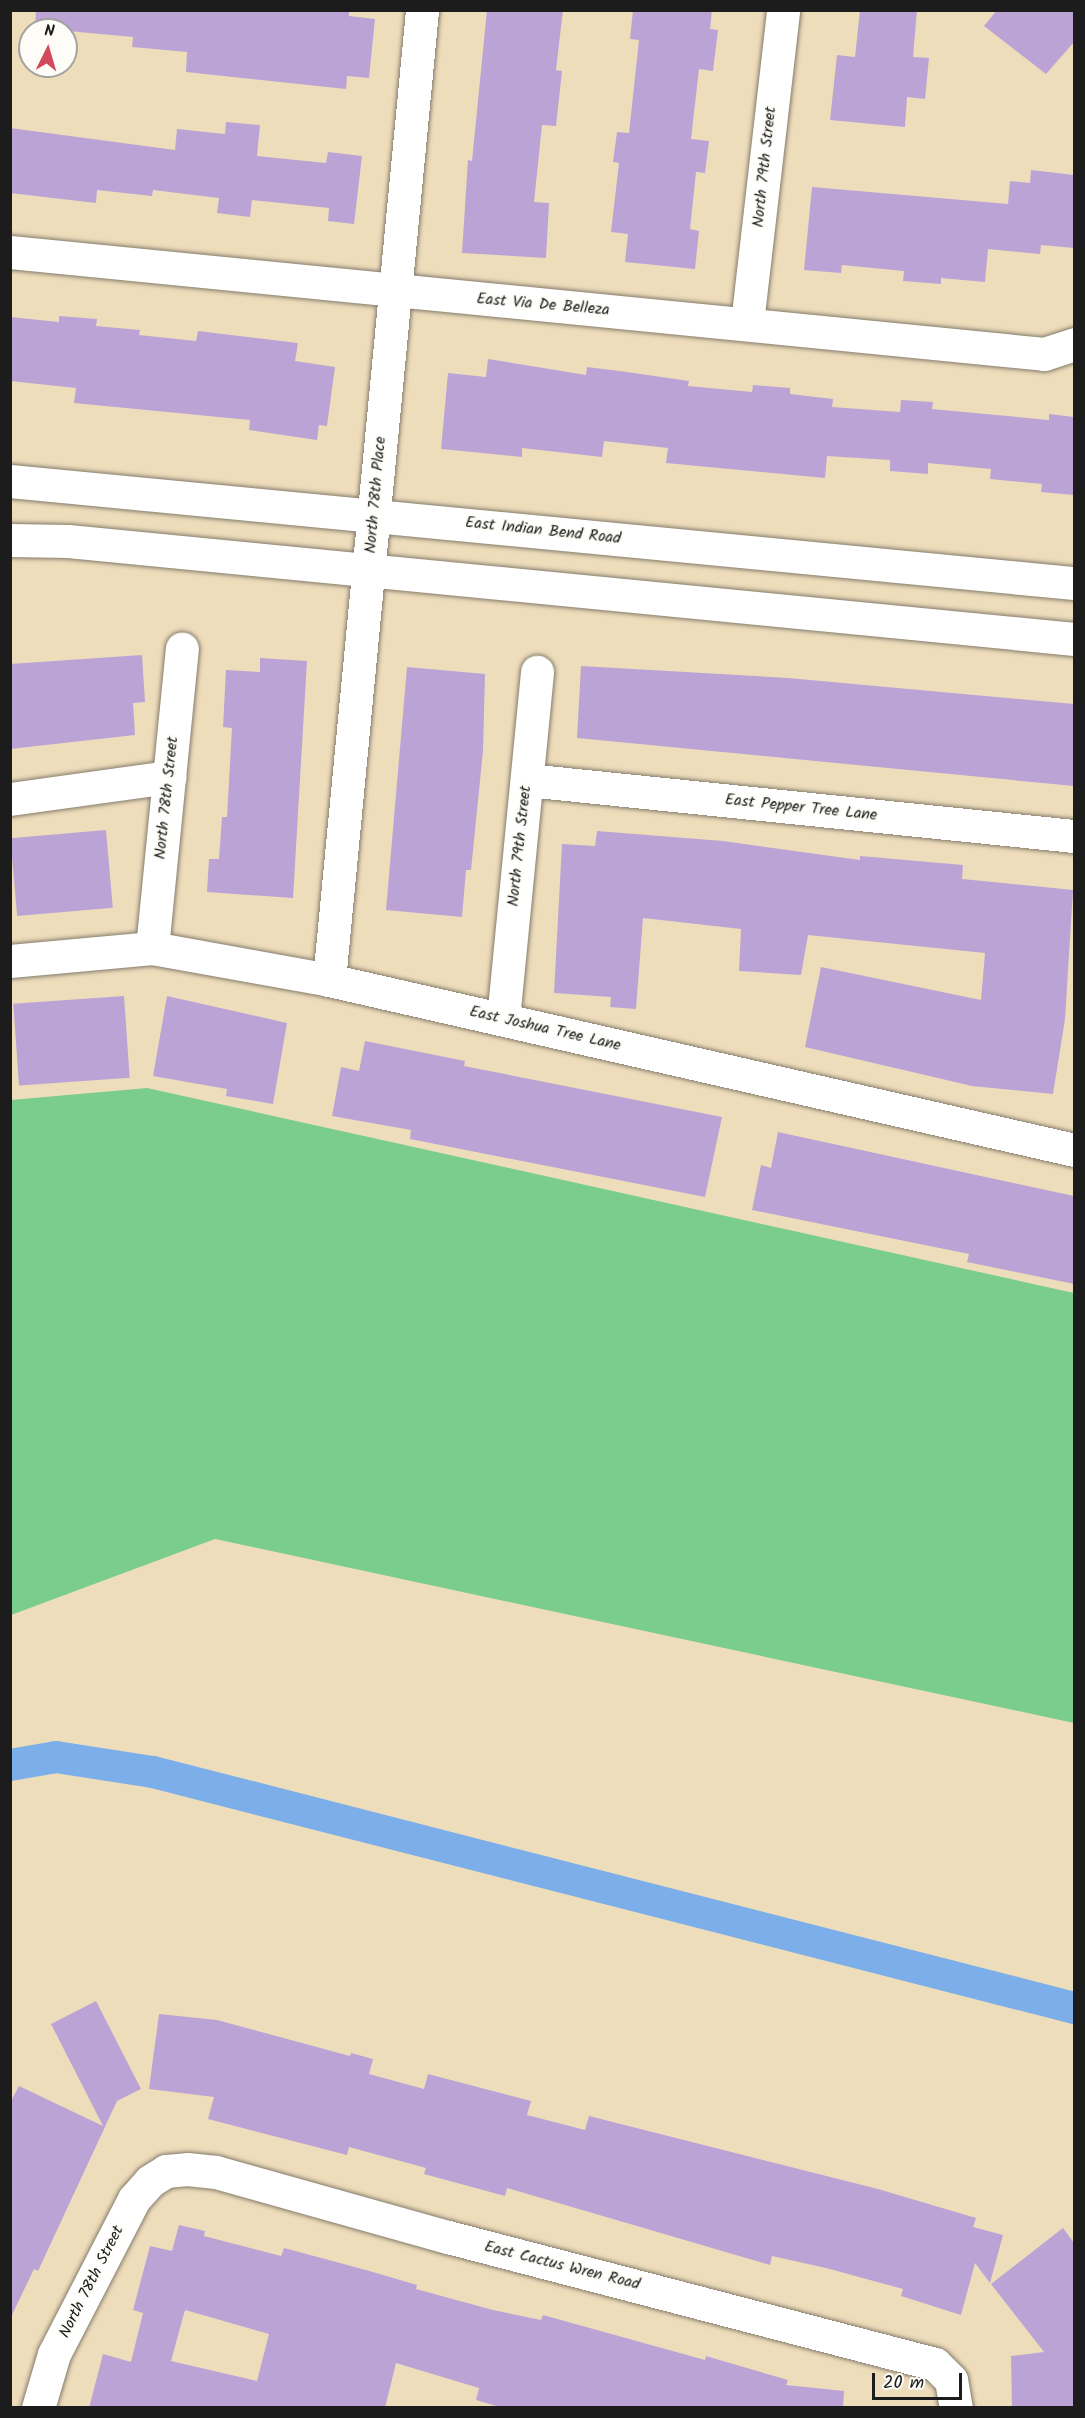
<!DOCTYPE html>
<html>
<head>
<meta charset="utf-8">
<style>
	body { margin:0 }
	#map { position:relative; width:1085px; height:2418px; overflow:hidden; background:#edb; font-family:Kalam,sans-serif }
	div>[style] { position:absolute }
	.green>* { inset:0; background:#7bcd8e }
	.canal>* { height:32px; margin:-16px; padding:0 16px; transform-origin:16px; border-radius:16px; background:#7cafe9 }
	.building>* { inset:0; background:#bca3d6; transform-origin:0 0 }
	.roads { filter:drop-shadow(0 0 2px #857c6c) drop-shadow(0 0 2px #857c6c) }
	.minor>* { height:33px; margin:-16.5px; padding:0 16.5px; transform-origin:16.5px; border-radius:16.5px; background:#fff }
	.major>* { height:33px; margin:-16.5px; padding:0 16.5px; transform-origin:16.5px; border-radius:16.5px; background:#fff }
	span { translate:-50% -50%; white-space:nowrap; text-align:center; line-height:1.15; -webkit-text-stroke:4.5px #fdfcf7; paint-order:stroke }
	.street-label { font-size:16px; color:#1c1c1c }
	.frame { position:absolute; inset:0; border:12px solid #1c1c1c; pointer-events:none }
	.north { position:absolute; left:18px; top:18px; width:60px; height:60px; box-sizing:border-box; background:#fdfcf7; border:2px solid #a3a29f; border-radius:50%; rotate:5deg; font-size:16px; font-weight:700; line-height:24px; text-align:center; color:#1c1c1c }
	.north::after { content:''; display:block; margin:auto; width:21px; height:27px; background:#d1495b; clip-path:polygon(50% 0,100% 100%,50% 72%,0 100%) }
	.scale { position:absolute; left:872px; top:2373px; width:90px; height:27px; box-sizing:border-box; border:3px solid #1c1c1c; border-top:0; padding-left:8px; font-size:18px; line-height:21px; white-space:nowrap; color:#1c1c1c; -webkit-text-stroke:4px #fdfcf7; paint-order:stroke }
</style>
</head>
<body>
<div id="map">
	<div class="green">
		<div style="clip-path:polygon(147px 1088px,1074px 1293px,1074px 1723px,215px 1539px,11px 1615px,11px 1100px)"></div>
	</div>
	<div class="canal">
		<div style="left:10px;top:1765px;width:47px;rotate:-9.9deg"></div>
		<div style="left:56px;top:1757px;width:98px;rotate:8.8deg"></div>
		<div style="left:153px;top:1772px;width:951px;rotate:14.37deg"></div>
	</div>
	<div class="building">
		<div style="clip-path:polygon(36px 10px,349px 10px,349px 16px,375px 19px,369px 78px,347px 76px,346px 89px,186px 72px,187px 52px,132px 47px,133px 37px,35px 28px)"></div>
		<div style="clip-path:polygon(487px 10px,563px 10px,556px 70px,562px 71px,556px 126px,542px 125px,534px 202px,549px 203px,546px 258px,462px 253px,468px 160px,472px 161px)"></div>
		<div style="clip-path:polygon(633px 10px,712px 10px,710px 29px,718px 30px,713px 71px,699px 69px,691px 139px,709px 141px,705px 173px,696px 172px,690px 229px,699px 231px,695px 269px,625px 262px,628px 234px,611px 232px,619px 163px,613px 162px,617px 132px,629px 133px,639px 40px,630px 39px)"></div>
		<div style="clip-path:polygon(860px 10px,917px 10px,913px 57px,929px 58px,925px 99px,907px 97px,905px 127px,830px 120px,837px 55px,855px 57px)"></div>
		<div style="clip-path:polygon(997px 10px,1074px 10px,1074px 42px,1046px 74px,984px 26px)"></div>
		<div style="clip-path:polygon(226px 122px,260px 125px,257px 156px,326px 163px,328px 152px,362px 156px,354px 224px,328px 221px,329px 208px,252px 200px,250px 217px,217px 213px,219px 198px,153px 190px,152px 196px,97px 190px,96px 203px,10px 193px,10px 128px,175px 150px,177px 129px,225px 134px)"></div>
		<div style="clip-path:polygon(1031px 170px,1074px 175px,1074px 248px,1041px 245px,1040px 254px,988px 249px,985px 282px,941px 278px,941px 284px,903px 281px,904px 271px,842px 265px,841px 273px,804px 270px,812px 187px,1008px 204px,1010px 181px,1030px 183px)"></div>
		<div style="clip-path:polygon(59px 316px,97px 319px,96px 326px,140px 330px,139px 335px,196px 341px,198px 331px,298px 343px,295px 361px,335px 367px,327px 426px,319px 425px,317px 440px,249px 430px,250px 420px,74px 403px,76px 388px,10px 381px,10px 317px,59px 322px)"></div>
		<div style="clip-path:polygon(488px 359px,586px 375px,587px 367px,627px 372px,689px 381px,688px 386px,752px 392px,753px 385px,790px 388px,790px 394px,833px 399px,832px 407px,900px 412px,901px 400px,933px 402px,932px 409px,1049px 420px,1049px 414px,1074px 417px,1074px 495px,1041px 492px,1042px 484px,990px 479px,991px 469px,928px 463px,928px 474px,890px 471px,890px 460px,827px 456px,825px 478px,666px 463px,668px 448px,604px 441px,602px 457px,522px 448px,522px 457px,441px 449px,448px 373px,486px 377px)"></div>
		<div style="clip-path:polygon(142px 655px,145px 702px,133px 703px,135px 735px,10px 749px,10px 664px)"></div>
		<div style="clip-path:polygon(260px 658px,307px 661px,293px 898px,207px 892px,209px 859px,219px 859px,222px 817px,227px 817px,232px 728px,223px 727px,226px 670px,260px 672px)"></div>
		<div style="clip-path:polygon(581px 666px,788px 678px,1074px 704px,1074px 786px,577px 738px)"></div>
		<div style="clip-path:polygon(407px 667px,485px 674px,483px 751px,471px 870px,466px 870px,462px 917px,386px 910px)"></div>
		<div style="left:106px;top:830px;width:78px;height:96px;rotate:85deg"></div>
		<div style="clip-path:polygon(597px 831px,723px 841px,860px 860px,860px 856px,963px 865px,962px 879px,1073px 890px,1065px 1019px,1053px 1094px,972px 1086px,805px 1047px,821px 967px,981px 1000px,985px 953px,808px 935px,801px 975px,739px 971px,741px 929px,643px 918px,636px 1009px,610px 1007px,611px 997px,554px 993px,562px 844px,595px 846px)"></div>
		<div style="left:124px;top:996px;width:82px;height:111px;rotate:86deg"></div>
		<div style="clip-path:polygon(167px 996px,287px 1023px,273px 1104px,226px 1096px,227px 1089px,153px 1076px)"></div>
		<div style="clip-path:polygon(365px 1041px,465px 1061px,464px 1066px,722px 1117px,705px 1197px,410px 1139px,411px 1130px,332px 1116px,341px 1067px,359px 1071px)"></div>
		<div style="clip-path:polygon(778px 1132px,1074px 1196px,1074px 1284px,967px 1262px,969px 1254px,752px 1210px,761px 1165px,771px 1168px)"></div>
		<div style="clip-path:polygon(96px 2001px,141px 2089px,117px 2101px,38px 2271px,34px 2269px,10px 2319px,10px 2103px,19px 2086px,103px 2126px,51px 2024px)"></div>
		<div style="clip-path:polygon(159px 2014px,217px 2020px,350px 2056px,351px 2053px,373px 2059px,369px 2074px,424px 2089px,428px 2074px,531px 2101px,527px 2115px,585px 2130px,589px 2116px,878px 2189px,976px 2218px,973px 2227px,1003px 2235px,990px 2283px,975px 2263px,961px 2315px,901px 2296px,903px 2289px,826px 2268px,772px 2256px,770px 2265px,507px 2188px,505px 2196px,424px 2174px,426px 2168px,349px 2147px,347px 2155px,208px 2119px,214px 2097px,149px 2089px)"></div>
		<div style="clip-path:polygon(evenodd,179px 2225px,205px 2231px,204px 2236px,281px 2256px,284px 2248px,366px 2270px,417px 2285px,416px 2289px,493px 2310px,541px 2320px,543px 2315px,705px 2360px,706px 2356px,788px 2380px,786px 2385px,844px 2391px,843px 2408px,503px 2408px,476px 2400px,479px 2388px,396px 2363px,385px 2408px,89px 2408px,103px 2354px,131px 2362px,143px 2313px,133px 2310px,150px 2246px,172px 2251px,179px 2225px,185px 2310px,269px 2334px,257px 2381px,171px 2361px,185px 2310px)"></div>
		<div style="clip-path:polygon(1063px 2228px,1074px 2243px,1074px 2408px,1012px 2408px,1011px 2356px,1044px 2352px,991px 2284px)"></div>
	</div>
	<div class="roads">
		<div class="minor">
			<div style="left:10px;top:252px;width:1039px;rotate:5.63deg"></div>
			<div style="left:1044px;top:354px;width:32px;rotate:-18deg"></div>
			<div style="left:747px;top:323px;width:315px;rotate:-83.4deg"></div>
			<div style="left:527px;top:780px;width:550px;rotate:5.85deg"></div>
			<div style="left:10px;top:799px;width:161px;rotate:-7.9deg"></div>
			<div style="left:152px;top:948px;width:301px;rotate:-84.3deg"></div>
			<div style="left:10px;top:961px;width:143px;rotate:-5.2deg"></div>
			<div style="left:152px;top:948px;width:180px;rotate:10.2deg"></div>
			<div style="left:329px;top:980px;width:764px;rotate:12.85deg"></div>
			<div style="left:329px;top:980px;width:974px;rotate:-84.52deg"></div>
			<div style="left:503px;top:1019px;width:349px;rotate:-84.4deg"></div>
			<div style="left:38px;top:2408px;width:56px;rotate:-73.5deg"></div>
			<div style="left:54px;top:2354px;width:174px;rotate:-62.7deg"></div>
			<div style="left:134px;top:2199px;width:24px;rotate:-48deg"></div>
			<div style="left:150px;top:2181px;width:19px;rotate:-32deg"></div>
			<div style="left:166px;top:2171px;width:21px;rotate:-5deg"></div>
			<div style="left:187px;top:2169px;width:29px;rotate:6deg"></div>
			<div style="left:216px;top:2172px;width:241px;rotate:15.7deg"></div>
			<div style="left:448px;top:2237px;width:503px;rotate:14.62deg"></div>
			<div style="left:935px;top:2364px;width:23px;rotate:45deg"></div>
			<div style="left:951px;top:2380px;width:28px;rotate:80deg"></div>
		</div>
		<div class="major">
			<div style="left:10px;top:481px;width:1069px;rotate:5.48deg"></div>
			<div style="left:10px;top:540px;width:58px;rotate:1deg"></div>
			<div style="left:68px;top:541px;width:1011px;rotate:5.56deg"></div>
		</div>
	</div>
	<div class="street-label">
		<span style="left:765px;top:167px;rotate:-84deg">North 79th Street</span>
		<span style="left:543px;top:305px;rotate:5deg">East Via De Belleza</span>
		<span style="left:376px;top:495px;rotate:-85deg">North 78th Place</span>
		<span style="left:543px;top:531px;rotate:6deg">East Indian Bend Road</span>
		<span style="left:167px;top:798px;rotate:-84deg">North 78th Street</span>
		<span style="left:801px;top:808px;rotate:6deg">East Pepper Tree Lane</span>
		<span style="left:520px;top:846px;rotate:-84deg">North 79th Street</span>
		<span style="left:545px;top:1029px;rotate:13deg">East Joshua Tree Lane</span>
		<span style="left:562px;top:2266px;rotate:14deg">East Cactus Wren Road</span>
		<span style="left:92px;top:2282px;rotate:-63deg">North 78th Street</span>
	</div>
	<div class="frame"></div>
	<div class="north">N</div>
	<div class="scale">20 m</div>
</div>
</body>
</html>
